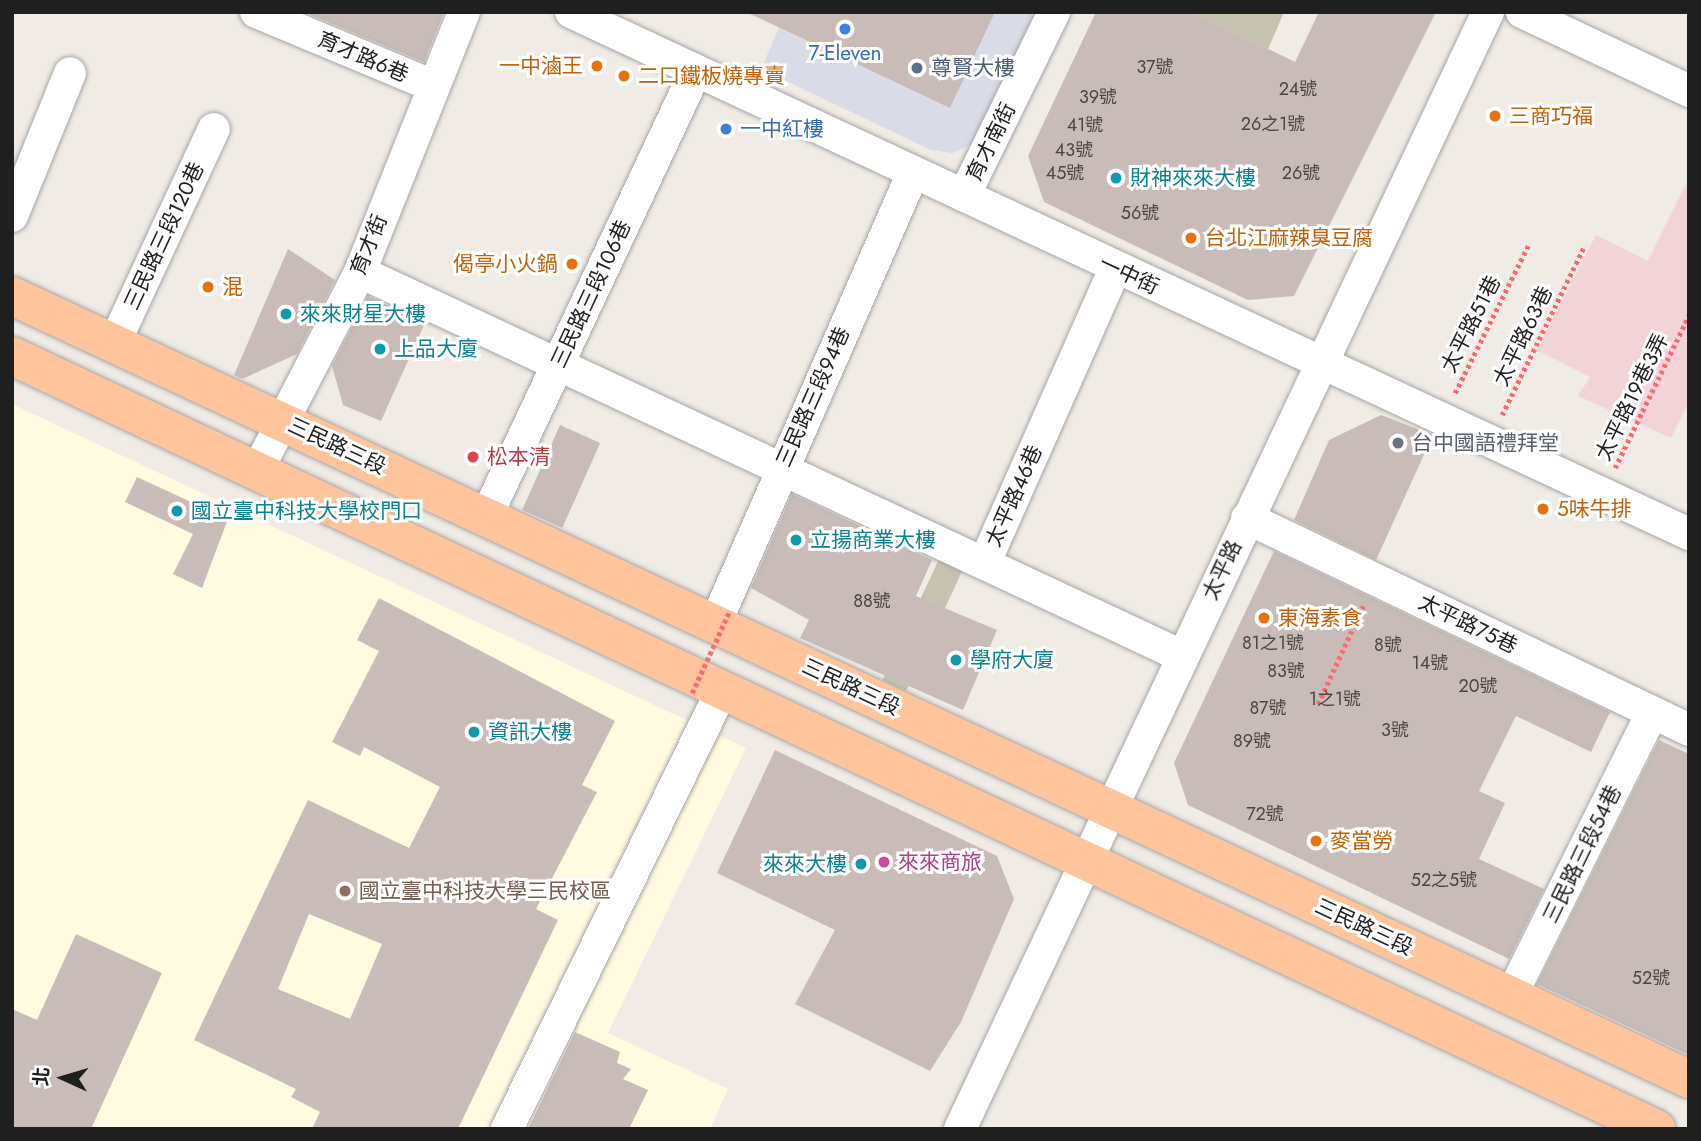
<!DOCTYPE html>
<html>
<head>
<meta charset="utf-8">
<style>
	body { margin:0 }
	#map { position:relative; width:1701px; height:1141px; overflow:hidden; background:#f1ebe5; font-family:Jost,"Noto Sans TC",sans-serif }
	div>[style] { position:absolute }
	.commercial>* { inset:0; background:#f2d3d7 }
	.education>* { inset:0; background:#fffae0 }
	.construction>* { inset:0; background:#c6c2b0; transform-origin:0 0 }
	.plaza>* { inset:0; background:#d9dbe7 }
	.building>* { inset:0; background:#c9bcb8; transform-origin:0 0 }
	.path>* { height:4.5px; margin-top:-2.25px; transform-origin:0; background:repeating-linear-gradient(90deg,#ff6871 0 3.5px,transparent 0 7px) }
	.roads { filter:drop-shadow(0 0 2px #a6a6a6) drop-shadow(0 0 2px #a6a6a6) }
	.minor>* { height:32px; margin:-16px; padding:0 16px; transform-origin:16px; border-radius:16px; background:#fff }
	.major>* { height:38px; margin:-19px; padding:0 19px; transform-origin:19px; border-radius:19px; background:#ffc49c }
	.path-bridge>* { height:4.5px; margin-top:-2.25px; transform-origin:0; background:repeating-linear-gradient(90deg,#ff6871 0 3.5px,transparent 0 7px) }
	.dots>* { width:19px; height:19px; translate:-50% -50%; box-sizing:border-box; border:4px solid #fff; border-radius:50% }
	span { translate:-50% -50%; white-space:nowrap; text-align:center; line-height:1.15; -webkit-text-stroke:6px #fff; paint-order:stroke }
	.number-label { font-size:18px; color:#4a4645 }
	.number-label span { -webkit-text-stroke-width:0 }
	.shop-label { font-size:21px; color:#366cbe }
	.left { translate:0 -50%; text-align:left }
	.street-label { font-size:21px; color:#1f1f1f }
	.food-label { font-size:21px; color:#c56008 }
	.right { translate:-100% -50%; text-align:right }
	.service-label { font-size:21px; color:#4e5e75 }
	.culture-label { font-size:21px; color:#0d838f }
	.worship-label { font-size:21px; color:#5b616d }
	.health-label { font-size:21px; color:#be3a42 }
	.hotel-label { font-size:21px; color:#b23c85 }
	.education-label { font-size:21px; color:#785e54 }
	.frame { position:absolute; inset:0; border:14px solid #1f1f1f; pointer-events:none }
	.north { position:absolute; left:28px; top:1043px; width:70px; height:70px; -webkit-text-stroke:5px #fff; paint-order:stroke; rotate:274deg; font-size:19px; font-weight:700; line-height:28px; text-align:center; color:#1f1f1f }
	.north::after { content:''; display:block; margin:auto; width:24px; height:32px; background:#1f1f1f; clip-path:polygon(50% 0,100% 100%,50% 72%,0 100%) }
</style>
</head>
<body>
<div id="map">
	<div class="commercial">
		<div style="clip-path:polygon(1689px 177px,1689px 402px,1671px 438px,1578px 396px,1590px 377px,1537px 350px,1596px 235px,1648px 261px)"></div>
	</div>
	<div class="education">
		<div style="clip-path:polygon(12px 404px,746px 748px,608px 1033px,728px 1089px,710px 1129px,12px 1129px)"></div>
	</div>
	<div class="construction">
		<div style="clip-path:polygon(1193px 12px,1284px 12px,1268px 49px)"></div>
		<div style="left:941px;top:555px;width:26px;height:138px;rotate:25deg"></div>
	</div>
	<div class="plaza">
		<div style="clip-path:polygon(995px 12px,1041px 12px,983px 139px,953px 153px,931px 150px,761px 69px,779px 28px,950px 108px)"></div>
	</div>
	<div class="building">
		<div style="clip-path:polygon(304px 12px,444px 12px,424px 62px)"></div>
		<div style="clip-path:polygon(746px 12px,995px 12px,950px 108px)"></div>
		<div style="clip-path:polygon(1096px 12px,1193px 12px,1295px 62px,1319px 12px,1436px 12px,1294px 296px,1248px 300px,1044px 202px,1028px 156px)"></div>
		<div style="clip-path:polygon(288px 249px,335px 280px,297px 354px,242px 379px,234px 375px)"></div>
		<div style="clip-path:polygon(368px 296px,425px 323px,381px 421px,343px 405px,332px 366px)"></div>
		<div style="clip-path:polygon(1381px 415px,1433px 435px,1376px 560px,1294px 520px,1329px 440px)"></div>
		<div style="left:560px;top:425px;width:44px;height:93px;rotate:24deg"></div>
		<div style="clip-path:polygon(137px 477px,228px 519px,202px 588px,173px 574px,193px 534px,125px 502px)"></div>
		<div style="clip-path:polygon(792px 494px,932px 560px,916px 596px,997px 630px,963px 710px,800px 638px,809px 620px,751px 588px)"></div>
		<div style="clip-path:polygon(1274px 551px,1610px 712px,1591px 752px,1516px 716px,1479px 791px,1505px 803px,1479px 859px,1544px 889px,1509px 959px,1188px 805px,1174px 763px)"></div>
		<div style="clip-path:polygon(evenodd,379px 598px,615px 721px,582px 785px,597px 792px,536px 909px,558px 920px,458px 1129px,312px 1129px,320px 1112px,291px 1097px,296px 1089px,194px 1040px,308px 800px,409px 848px,440px 787px,364px 747px,360px 756px,332px 742px,379px 651px,357px 640px,379px 598px,309px 914px,382px 944px,350px 1019px,278px 989px,309px 914px)"></div>
		<div style="clip-path:polygon(1659px 740px,1689px 754px,1689px 1055px,1537px 984px)"></div>
		<div style="clip-path:polygon(775px 750px,997px 856px,1014px 899px,961px 1022px,930px 1071px,795px 1004px,835px 930px,717px 873px)"></div>
		<div style="clip-path:polygon(76px 934px,162px 973px,91px 1129px,12px 1129px,12px 1009px,37px 1020px)"></div>
		<div style="clip-path:polygon(575px 1032px,620px 1052px,617px 1063px,631px 1069px,623px 1079px,648px 1090px,629px 1129px,528px 1129px)"></div>
	</div>
	<div class="path">
		<div style="left:1455px;top:393px;width:166px;rotate:-63.6deg"></div>
		<div style="left:1502px;top:415px;width:189px;rotate:-64deg"></div>
		<div style="left:1615px;top:468px;width:170px;rotate:-64.2deg"></div>
		<div style="left:1318px;top:704px;width:108px;rotate:-65.3deg"></div>
	</div>
	<div class="roads">
		<div class="minor">
			<div style="left:256px;top:12px;width:190px;rotate:22.6deg"></div>
			<div style="left:571px;top:12px;width:1234px;rotate:25.03deg"></div>
			<div style="left:1522px;top:12px;width:185px;rotate:25.3deg"></div>
			<div style="left:964px;top:196px;width:205px;rotate:-63.9deg"></div>
			<div style="left:12px;top:216px;width:154px;rotate:-67.9deg"></div>
			<div style="left:360px;top:272px;width:907px;rotate:25.04deg"></div>
			<div style="left:114px;top:344px;width:237px;rotate:-65.1deg"></div>
			<div style="left:257px;top:471px;width:224px;rotate:-62.6deg"></div>
			<div style="left:360px;top:272px;width:280px;rotate:-68.2deg"></div>
			<div style="left:486px;top:517px;width:493px;rotate:-64.8deg"></div>
			<div style="left:1247px;top:518px;width:490px;rotate:25.6deg"></div>
			<div style="left:985px;top:562px;width:321px;rotate:-66.1deg"></div>
			<div style="left:715px;top:624px;width:493px;rotate:-66.3deg"></div>
			<div style="left:1511px;top:996px;width:316px;rotate:-63.5deg"></div>
			<div style="left:507px;top:1129px;width:491px;rotate:-63.9deg"></div>
			<div style="left:960px;top:1129px;width:1236px;rotate:-64.7deg"></div>
		</div>
		<div class="major">
			<div style="left:12px;top:296px;width:1851px;rotate:25.03deg"></div>
			<div style="left:12px;top:356px;width:1817px;rotate:25.18deg"></div>
		</div>
	</div>
	<div class="path-bridge">
		<div style="left:692px;top:693px;width:89px;rotate:-65.4deg"></div>
	</div>
	<div class="dots">
		<div style="left:845px;top:29px;background:#3f7fe0"></div>
		<div style="left:597px;top:66px;background:#e8710a"></div>
		<div style="left:917px;top:68px;background:#5c6f8a"></div>
		<div style="left:624px;top:76px;background:#e8710a"></div>
		<div style="left:1495px;top:116px;background:#e8710a"></div>
		<div style="left:726px;top:129px;background:#3f7fe0"></div>
		<div style="left:1116px;top:178px;background:#0f9aa8"></div>
		<div style="left:1191px;top:238px;background:#e8710a"></div>
		<div style="left:572px;top:264px;background:#e8710a"></div>
		<div style="left:208px;top:287px;background:#e8710a"></div>
		<div style="left:286px;top:314px;background:#0f9aa8"></div>
		<div style="left:380px;top:349px;background:#0f9aa8"></div>
		<div style="left:1398px;top:443px;background:#6b7280"></div>
		<div style="left:473px;top:457px;background:#e0444e"></div>
		<div style="left:1543px;top:509px;background:#e8710a"></div>
		<div style="left:177px;top:511px;background:#0f9aa8"></div>
		<div style="left:796px;top:540px;background:#0f9aa8"></div>
		<div style="left:1264px;top:618px;background:#e8710a"></div>
		<div style="left:956px;top:660px;background:#0f9aa8"></div>
		<div style="left:474px;top:732px;background:#0f9aa8"></div>
		<div style="left:1316px;top:841px;background:#e8710a"></div>
		<div style="left:884px;top:862px;background:#d1479c"></div>
		<div style="left:861px;top:864px;background:#0f9aa8"></div>
		<div style="left:345px;top:891px;background:#8d6e63"></div>
	</div>
	<div class="number-label">
		<span style="left:1155px;top:67px">37號</span>
		<span style="left:1298px;top:89px">24號</span>
		<span style="left:1098px;top:97px">39號</span>
		<span style="left:1273px;top:124px">26之1號</span>
		<span style="left:1085px;top:125px">41號</span>
		<span style="left:1074px;top:150px">43號</span>
		<span style="left:1065px;top:173px">45號</span>
		<span style="left:1301px;top:173px">26號</span>
		<span style="left:1140px;top:213px">56號</span>
		<span style="left:872px;top:601px">88號</span>
		<span style="left:1273px;top:643px">81之1號</span>
		<span style="left:1388px;top:645px">8號</span>
		<span style="left:1430px;top:663px">14號</span>
		<span style="left:1286px;top:671px">83號</span>
		<span style="left:1478px;top:686px">20號</span>
		<span style="left:1335px;top:699px">1之1號</span>
		<span style="left:1268px;top:708px">87號</span>
		<span style="left:1395px;top:730px">3號</span>
		<span style="left:1252px;top:741px">89號</span>
		<span style="left:1265px;top:814px">72號</span>
		<span style="left:1444px;top:880px">52之5號</span>
		<span style="left:1651px;top:978px">52號</span>
	</div>
	<div class="shop-label">
		<span style="left:845px;top:53px">7-Eleven</span>
		<span class="left" style="left:740px;top:129px">一中紅樓</span>
	</div>
	<div class="street-label">
		<span style="left:363px;top:57px;rotate:23deg">育才路6巷</span>
		<span style="left:991px;top:142px;rotate:-64deg">育才南街</span>
		<span style="left:164px;top:236px;rotate:-65deg">三民路三段120巷</span>
		<span style="left:369px;top:245px;rotate:-68deg">育才街</span>
		<span style="left:1129px;top:275px;rotate:25deg">一中街</span>
		<span style="left:591px;top:294px;rotate:-65deg">三民路三段106巷</span>
		<span style="left:1471px;top:324px;rotate:-63deg">太平路51巷</span>
		<span style="left:1523px;top:336px;rotate:-64deg">太平路63巷</span>
		<span style="left:813px;top:397px;rotate:-66deg">三民路三段94巷</span>
		<span style="left:1632px;top:397px;rotate:-64deg">太平路19巷3弄</span>
		<span style="left:337px;top:446px;rotate:25deg">三民路三段</span>
		<span style="left:1014px;top:496px;rotate:-66deg">太平路46巷</span>
		<span style="left:1222px;top:570px;rotate:-65deg">太平路</span>
		<span style="left:1468px;top:624px;rotate:26deg">太平路75巷</span>
		<span style="left:851px;top:687px;rotate:25deg">三民路三段</span>
		<span style="left:1582px;top:854px;rotate:-64deg">三民路三段54巷</span>
		<span style="left:1364px;top:927px;rotate:25deg">三民路三段</span>
	</div>
	<div class="food-label">
		<span class="right" style="left:583px;top:66px">一中滷王</span>
		<span class="left" style="left:638px;top:76px">二口鐵板燒專賣</span>
		<span class="left" style="left:1509px;top:116px">三商巧福</span>
		<span class="left" style="left:1205px;top:238px">台北江麻辣臭豆腐</span>
		<span class="right" style="left:558px;top:264px">偈亭小火鍋</span>
		<span class="left" style="left:222px;top:287px">混</span>
		<span class="left" style="left:1557px;top:509px">5味牛排</span>
		<span class="left" style="left:1278px;top:618px">東海素食</span>
		<span class="left" style="left:1330px;top:841px">麥當勞</span>
	</div>
	<div class="service-label">
		<span class="left" style="left:931px;top:68px">尊賢大樓</span>
	</div>
	<div class="culture-label">
		<span class="left" style="left:1130px;top:178px">財神來來大樓</span>
		<span class="left" style="left:300px;top:314px">來來財星大樓</span>
		<span class="left" style="left:394px;top:349px">上品大廈</span>
		<span class="left" style="left:191px;top:511px">國立臺中科技大學校門口</span>
		<span class="left" style="left:810px;top:540px">立揚商業大樓</span>
		<span class="left" style="left:970px;top:660px">學府大廈</span>
		<span class="left" style="left:488px;top:732px">資訊大樓</span>
		<span class="right" style="left:847px;top:864px">來來大樓</span>
	</div>
	<div class="worship-label">
		<span class="left" style="left:1412px;top:443px">台中國語禮拜堂</span>
	</div>
	<div class="health-label">
		<span class="left" style="left:487px;top:457px">松本清</span>
	</div>
	<div class="hotel-label">
		<span class="left" style="left:898px;top:862px">來來商旅</span>
	</div>
	<div class="education-label">
		<span class="left" style="left:359px;top:891px">國立臺中科技大學三民校區</span>
	</div>
	<div class="frame"></div>
	<div class="north">北</div>
</div>
</body>
</html>
